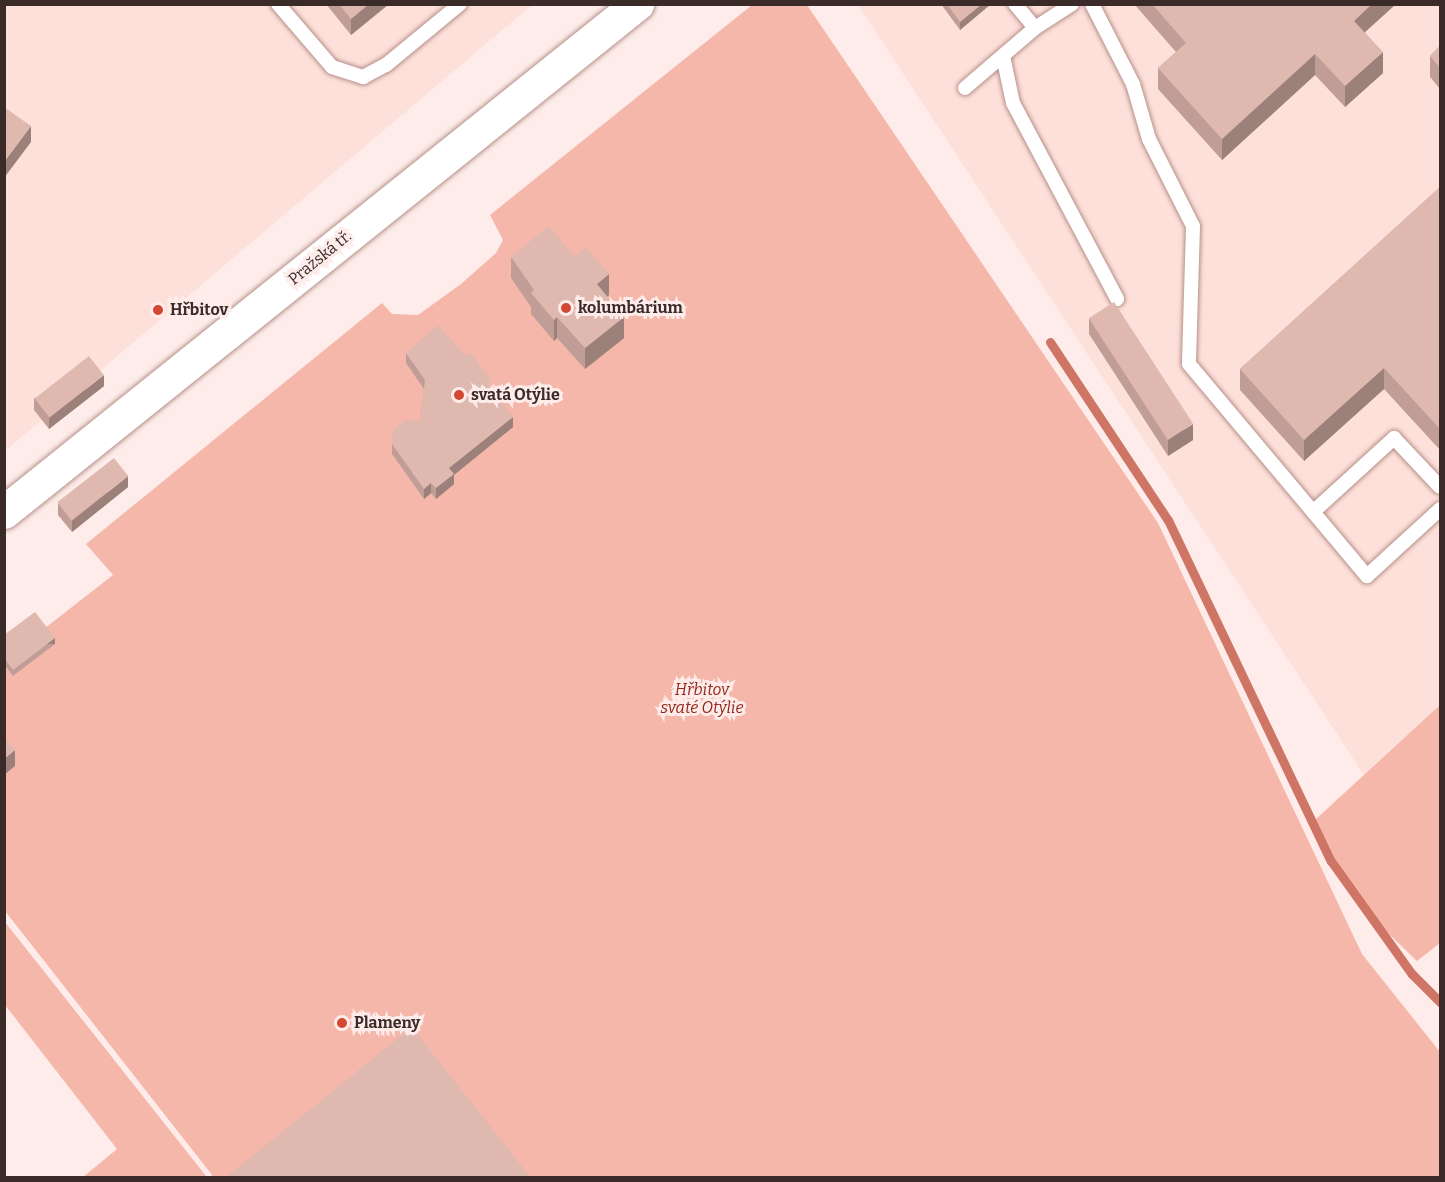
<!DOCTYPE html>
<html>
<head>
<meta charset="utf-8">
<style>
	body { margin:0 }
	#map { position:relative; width:1445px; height:1182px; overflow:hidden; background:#fdece9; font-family:Bitter,serif }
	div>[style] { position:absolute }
	.built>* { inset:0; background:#fee0da }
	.green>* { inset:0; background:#f6b7ab }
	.stream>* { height:9px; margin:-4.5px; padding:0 4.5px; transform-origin:4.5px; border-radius:4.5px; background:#cf7565 }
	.roads { filter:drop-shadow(0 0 2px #b69089) drop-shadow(0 0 2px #b69089) }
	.lane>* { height:14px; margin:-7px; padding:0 7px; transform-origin:7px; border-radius:7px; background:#fff }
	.secondary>* { height:33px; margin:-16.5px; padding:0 16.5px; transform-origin:16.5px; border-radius:16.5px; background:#fff }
	.wall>* { inset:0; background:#c09e97 }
	.shaded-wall>* { inset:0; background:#9c817b; transform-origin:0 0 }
	.building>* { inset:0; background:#dfb8b0; transform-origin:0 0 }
	.dots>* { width:16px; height:16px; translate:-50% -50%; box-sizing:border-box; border:3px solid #fdece9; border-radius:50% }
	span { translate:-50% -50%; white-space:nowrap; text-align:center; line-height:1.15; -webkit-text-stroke:6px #fdece9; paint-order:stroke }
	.street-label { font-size:16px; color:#3a2b28 }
	.poi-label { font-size:16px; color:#3a2b28; font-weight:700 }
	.left { translate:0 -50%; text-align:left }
	.park-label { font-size:16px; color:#932719; font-style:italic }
	.frame { position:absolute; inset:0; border:6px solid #3a2b28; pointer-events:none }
</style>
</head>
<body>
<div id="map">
	<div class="built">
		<div style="clip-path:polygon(5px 5px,532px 5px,5px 451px)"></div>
		<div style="clip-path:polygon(858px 5px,1440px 5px,1440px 705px,1364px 775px)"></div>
	</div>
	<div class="green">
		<div style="clip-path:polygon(752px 5px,807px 5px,1158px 523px,1362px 954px,1440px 1052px,1440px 1177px,210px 1177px,212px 1175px,5px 911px,4px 660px,113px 575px,86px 544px,382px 303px,392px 314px,418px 315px,461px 284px,496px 253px,503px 240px,490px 215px)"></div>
		<div style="clip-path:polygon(1440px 705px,1440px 943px,1417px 961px,1358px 904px,1323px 845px,1315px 820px)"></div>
		<div style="clip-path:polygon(5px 922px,206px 1176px,204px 1177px,83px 1177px,117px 1149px,5px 1005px)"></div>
	</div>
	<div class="stream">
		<div style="left:1050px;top:342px;width:214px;rotate:56.5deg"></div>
		<div style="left:1168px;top:520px;width:378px;rotate:64.5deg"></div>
		<div style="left:1331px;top:861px;width:139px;rotate:54.4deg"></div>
		<div style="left:1412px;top:974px;width:40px;rotate:45deg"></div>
	</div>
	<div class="roads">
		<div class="lane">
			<div style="left:278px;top:4px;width:83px;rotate:49.4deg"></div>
			<div style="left:332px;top:67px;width:33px;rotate:18deg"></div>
			<div style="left:363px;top:77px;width:26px;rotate:-28deg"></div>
			<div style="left:386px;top:65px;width:96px;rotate:-39.5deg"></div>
			<div style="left:1015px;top:4px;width:31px;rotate:50deg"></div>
			<div style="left:1035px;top:28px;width:44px;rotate:-33deg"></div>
			<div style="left:1092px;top:4px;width:90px;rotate:62.9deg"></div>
			<div style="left:1133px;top:84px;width:57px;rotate:73.8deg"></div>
			<div style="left:1149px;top:139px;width:97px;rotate:63.2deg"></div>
			<div style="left:1193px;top:226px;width:138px;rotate:91.7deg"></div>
			<div style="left:1189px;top:364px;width:277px;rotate:50deg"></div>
			<div style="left:1367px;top:576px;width:99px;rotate:-42.5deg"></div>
			<div style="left:1003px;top:56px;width:48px;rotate:78deg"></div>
			<div style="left:1013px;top:103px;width:222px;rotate:62deg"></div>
			<div style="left:965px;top:88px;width:92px;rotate:-40.6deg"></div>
			<div style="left:1313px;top:512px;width:110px;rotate:-42.4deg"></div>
			<div style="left:1394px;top:438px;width:67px;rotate:46.8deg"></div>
		</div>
		<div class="secondary">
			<div style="left:4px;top:512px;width:812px;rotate:-38.75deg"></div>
		</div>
	</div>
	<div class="wall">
		<div style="clip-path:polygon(326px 4px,389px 4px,351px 35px)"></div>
		<div style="clip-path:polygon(941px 4px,991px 4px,960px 30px)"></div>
		<div style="clip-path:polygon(1134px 4px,1396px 4px,1365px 32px,1383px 73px,1345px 107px,1315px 75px,1222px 160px,1158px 89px,1158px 68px,1176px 52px)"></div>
		<div style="clip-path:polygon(1440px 46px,1440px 89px,1430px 77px,1430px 56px)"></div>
		<div style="clip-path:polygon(1440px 187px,1440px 450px,1384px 389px,1304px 461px,1240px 390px,1240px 369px)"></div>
		<div style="clip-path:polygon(511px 257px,575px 257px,609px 295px,607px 297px,624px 338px,585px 369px,557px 338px,554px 341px,531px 314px,531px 307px,511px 278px)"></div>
		<div style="clip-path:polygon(1089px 318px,1193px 440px,1168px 456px,1089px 334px)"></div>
		<div style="clip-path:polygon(406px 353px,492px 389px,513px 427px,454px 475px,454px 484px,436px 499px,431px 493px,424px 499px,392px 454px,392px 444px,420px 421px,424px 389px,406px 363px)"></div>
		<div style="clip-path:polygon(104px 386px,49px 429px,34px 410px,34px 398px)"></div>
		<div style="clip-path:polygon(128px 487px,72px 532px,58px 515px,58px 504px)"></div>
		<div style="clip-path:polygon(4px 635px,55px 644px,13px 676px,4px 664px)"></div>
	</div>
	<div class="shaded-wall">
		<div style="clip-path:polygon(369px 4px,389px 4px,351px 35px,351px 19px)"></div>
		<div style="clip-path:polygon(982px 4px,991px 4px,960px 30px,960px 22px)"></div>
		<div style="clip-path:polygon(1372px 4px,1396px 4px,1354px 42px,1354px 21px)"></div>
		<div style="clip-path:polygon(1383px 52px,1383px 73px,1345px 107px,1345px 86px)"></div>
		<div style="clip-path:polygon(1315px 54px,1315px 75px,1222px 160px,1222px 139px)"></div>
		<div style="clip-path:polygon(31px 126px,31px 142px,4px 178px,4px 162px)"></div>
		<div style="clip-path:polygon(609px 274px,609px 295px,597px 305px,597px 284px)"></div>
		<div style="clip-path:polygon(557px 317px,557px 338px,554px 341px,554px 320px)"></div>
		<div style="clip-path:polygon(624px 317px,624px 338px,585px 369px,585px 348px)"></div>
		<div style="clip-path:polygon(1384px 368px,1384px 389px,1304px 461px,1304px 440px)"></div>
		<div style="clip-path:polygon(104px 375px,104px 386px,49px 429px,49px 418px)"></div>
		<div style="clip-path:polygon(513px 417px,513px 427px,454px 475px,454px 484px,436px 499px,436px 488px,449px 468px)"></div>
		<div style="clip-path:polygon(1193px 424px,1193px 440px,1168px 456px,1168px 440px)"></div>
		<div style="clip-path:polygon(128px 476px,128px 487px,72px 532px,72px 521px)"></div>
		<div style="clip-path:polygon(431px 483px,431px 493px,424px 499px,424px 489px)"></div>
		<div style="left:55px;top:638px;width:6px;height:53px;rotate:90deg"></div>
		<div style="clip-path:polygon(15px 750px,15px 766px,4px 775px,4px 759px)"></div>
	</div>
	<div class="building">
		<div style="clip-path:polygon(339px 4px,369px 4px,351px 19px)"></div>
		<div style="clip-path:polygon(947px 4px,982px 4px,960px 22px)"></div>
		<div style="clip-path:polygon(1152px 4px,1372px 4px,1354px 21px,1383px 52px,1345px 86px,1315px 54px,1222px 139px,1158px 68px,1186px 43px)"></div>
		<div style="clip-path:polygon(1440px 46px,1440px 68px,1430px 56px)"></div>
		<div style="clip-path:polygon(4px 107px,31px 126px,4px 162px)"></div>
		<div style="clip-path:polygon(1440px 187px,1440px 429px,1384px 368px,1304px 440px,1240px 369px)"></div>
		<div style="clip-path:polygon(549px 226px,575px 257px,586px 247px,609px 274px,597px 284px,624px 317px,585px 348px,557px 317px,554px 320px,531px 293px,534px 290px,511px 257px)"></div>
		<div style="left:1114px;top:302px;width:145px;height:30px;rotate:57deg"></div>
		<div style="clip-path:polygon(438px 325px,466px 356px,470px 353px,475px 358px,492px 382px,488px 384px,513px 417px,449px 468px,454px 474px,436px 488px,431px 483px,424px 489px,392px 444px,393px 430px,405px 420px,420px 421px,425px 380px,406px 353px)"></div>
		<div style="left:89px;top:356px;width:24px;height:69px;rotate:52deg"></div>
		<div style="left:114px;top:458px;width:23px;height:72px;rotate:52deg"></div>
		<div style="clip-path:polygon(35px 612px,55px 638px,13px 670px,4px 658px,4px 635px)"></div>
		<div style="clip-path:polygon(4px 737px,15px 750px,4px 759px)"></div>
		<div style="clip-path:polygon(412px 1027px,531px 1178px,225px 1178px)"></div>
	</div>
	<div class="dots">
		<div style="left:566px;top:308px;background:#d34733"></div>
		<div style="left:158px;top:310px;background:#d34733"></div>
		<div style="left:459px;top:395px;background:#d34733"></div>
		<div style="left:342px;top:1023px;background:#d34733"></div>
	</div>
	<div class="street-label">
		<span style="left:320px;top:258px;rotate:-39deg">Pražská tř.</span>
	</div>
	<div class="poi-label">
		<span class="left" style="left:578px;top:308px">kolumbárium</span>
		<span class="left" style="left:170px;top:310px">Hřbitov</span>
		<span class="left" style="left:471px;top:395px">svatá Otýlie</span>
		<span class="left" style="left:354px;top:1023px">Plameny</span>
	</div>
	<div class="park-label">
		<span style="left:702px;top:699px">Hřbitov<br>svaté Otýlie</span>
	</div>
	<div class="frame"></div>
</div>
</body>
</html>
